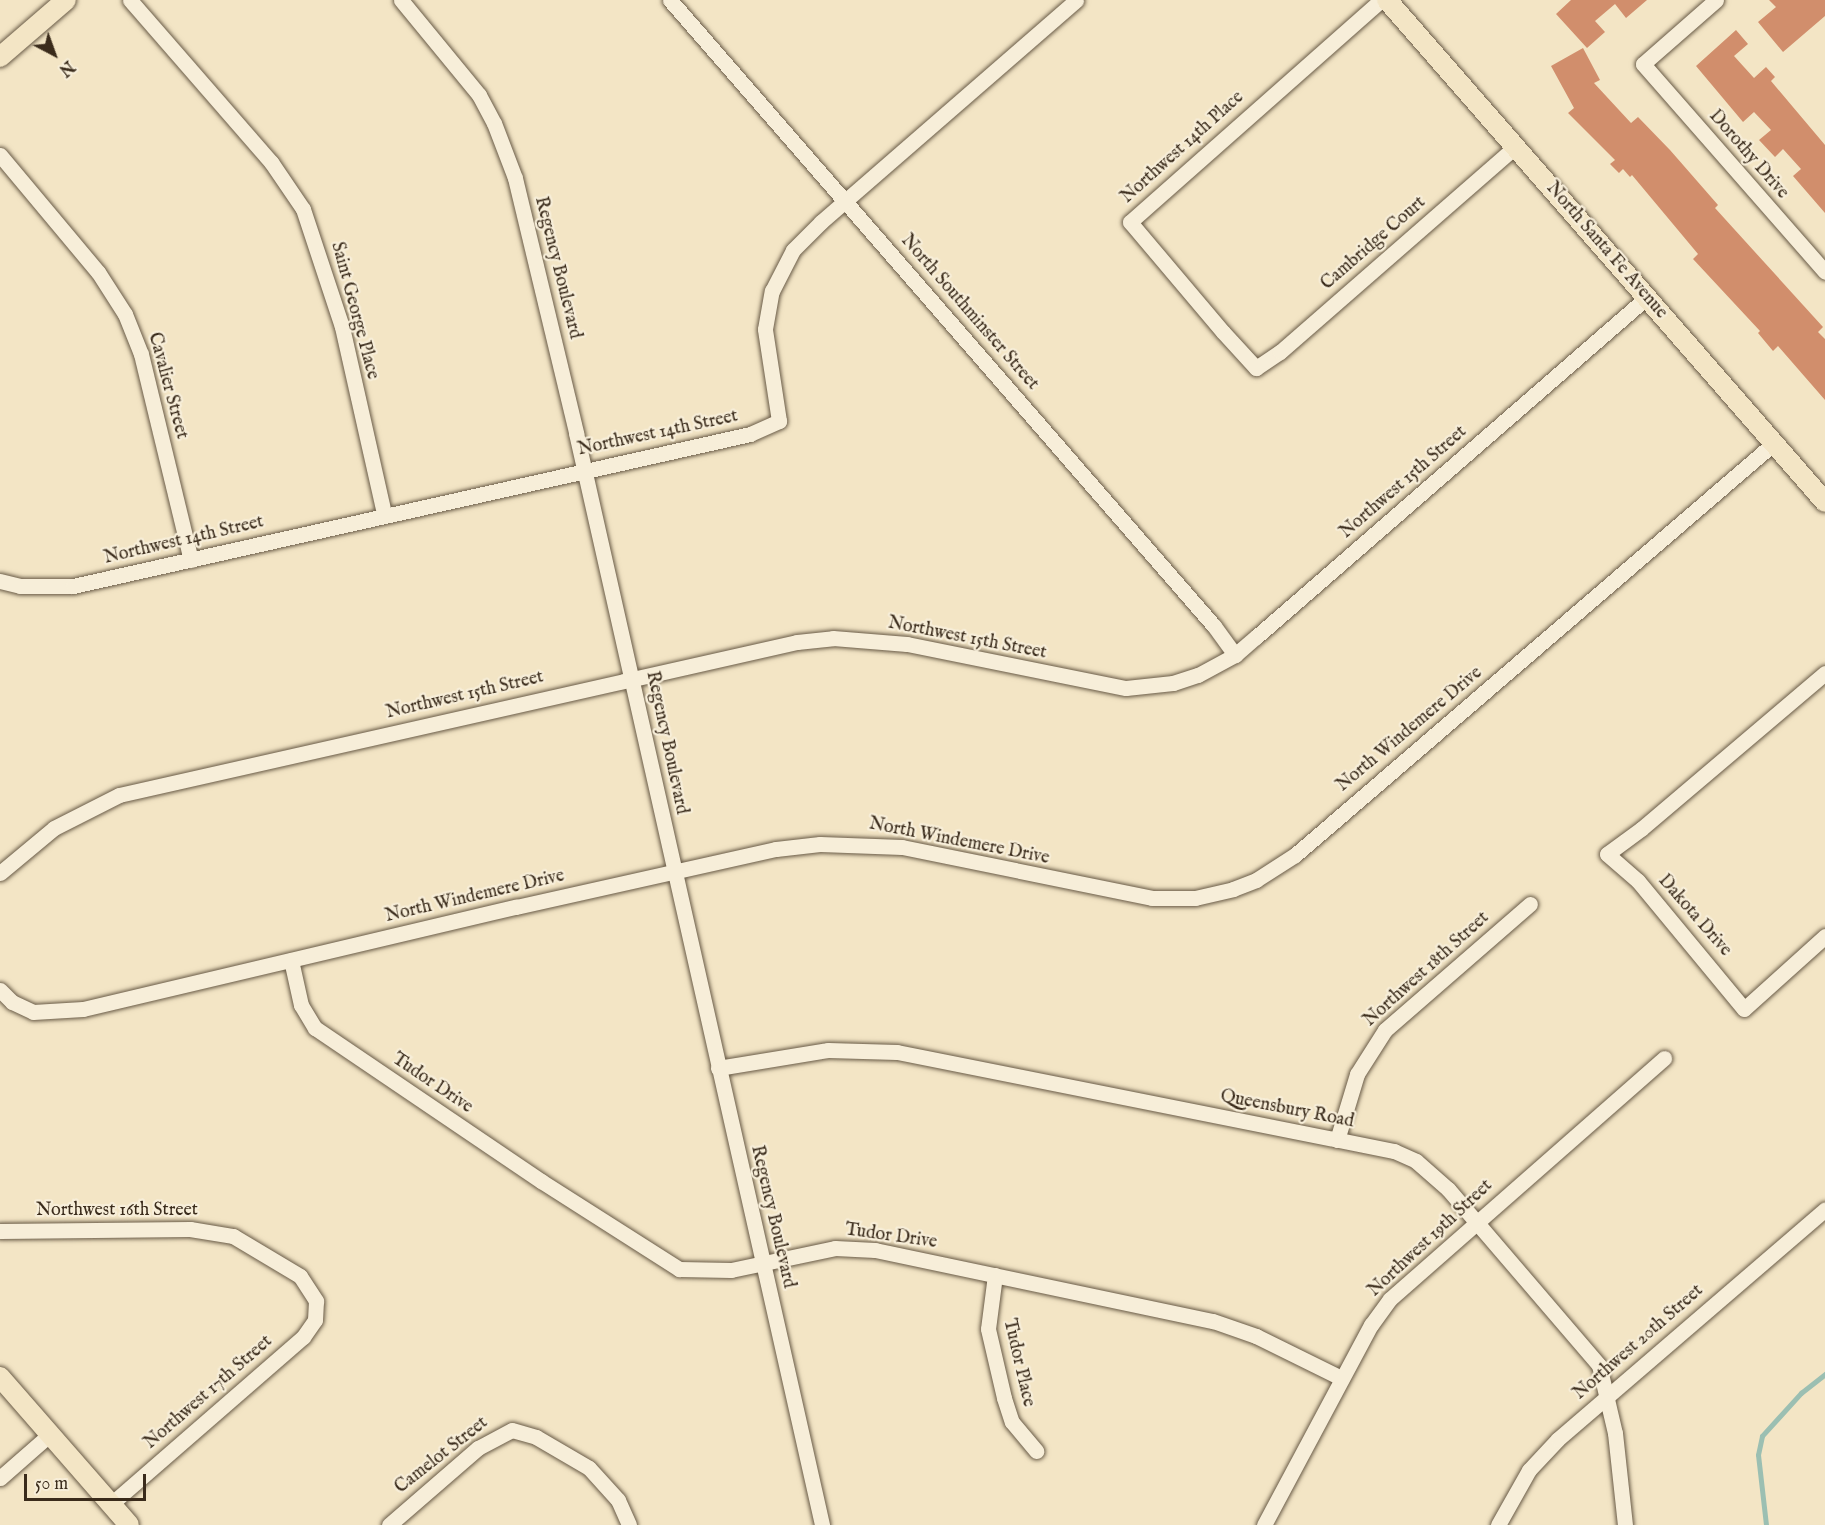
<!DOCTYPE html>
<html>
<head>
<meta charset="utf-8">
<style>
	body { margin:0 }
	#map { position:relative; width:1825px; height:1525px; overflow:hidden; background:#f3e5c5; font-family:"IM FELL English",serif }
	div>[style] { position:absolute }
	.stream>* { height:4.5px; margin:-2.25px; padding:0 2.25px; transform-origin:2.25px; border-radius:2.25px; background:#9bbfb2 }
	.building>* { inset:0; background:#d18e6c }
	.roads { filter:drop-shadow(0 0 2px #685a46) drop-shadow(0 0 2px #685a46) }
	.minor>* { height:15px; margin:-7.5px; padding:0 7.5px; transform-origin:7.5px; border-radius:7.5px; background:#f7eed9 }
	.major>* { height:20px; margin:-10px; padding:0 10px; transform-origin:10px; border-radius:10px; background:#f3e5c5 }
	span { translate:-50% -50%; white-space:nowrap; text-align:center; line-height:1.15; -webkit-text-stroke:4.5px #f7eed9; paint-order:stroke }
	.street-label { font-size:18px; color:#3a2b1b }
	.north { position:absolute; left:24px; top:24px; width:60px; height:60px; -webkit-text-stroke:4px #f7eed9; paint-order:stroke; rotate:139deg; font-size:16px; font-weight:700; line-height:24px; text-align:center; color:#3a2b1b }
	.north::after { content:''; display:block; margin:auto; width:21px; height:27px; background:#3a2b1b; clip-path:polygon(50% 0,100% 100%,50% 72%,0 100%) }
	.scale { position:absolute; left:24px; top:1474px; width:122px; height:27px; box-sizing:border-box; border:3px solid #3a2b1b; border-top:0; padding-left:8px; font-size:18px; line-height:21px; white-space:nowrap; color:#3a2b1b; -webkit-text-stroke:4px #f7eed9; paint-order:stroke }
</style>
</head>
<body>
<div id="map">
	<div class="stream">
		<div style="left:1766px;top:1525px;width:70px;rotate:-96.5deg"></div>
		<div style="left:1758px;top:1455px;width:19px;rotate:-78deg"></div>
		<div style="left:1762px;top:1436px;width:58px;rotate:-47.8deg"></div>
		<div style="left:1801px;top:1393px;width:31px;rotate:-38deg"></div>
	</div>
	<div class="building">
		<div style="clip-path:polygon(1571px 0,1647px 0,1626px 18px,1615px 4px,1595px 21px,1605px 32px,1587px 48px,1556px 14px)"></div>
		<div style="clip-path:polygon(1769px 0,1825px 0,1825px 16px,1783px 52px,1758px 22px,1776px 7px)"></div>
		<div style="clip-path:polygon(1736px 30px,1748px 44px,1734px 56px,1754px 78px,1766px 67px,1775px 77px,1771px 81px,1825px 145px,1825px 213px,1793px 176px,1801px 169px,1783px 149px,1775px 157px,1759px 140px,1771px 130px,1754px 112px,1743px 122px,1696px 66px)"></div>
		<div style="clip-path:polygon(1583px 48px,1600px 80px,1594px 83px,1631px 123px,1638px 117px,1670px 150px,1718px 205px,1715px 208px,1823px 327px,1818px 332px,1825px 339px,1825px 400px,1778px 346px,1773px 351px,1758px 333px,1760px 331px,1693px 259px,1698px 254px,1632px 175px,1630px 177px,1623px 169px,1619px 173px,1610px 164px,1615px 160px,1568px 113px,1574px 108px,1551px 66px)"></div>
	</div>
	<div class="roads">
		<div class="minor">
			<div style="left:130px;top:0;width:215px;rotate:49deg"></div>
			<div style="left:271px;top:162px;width:57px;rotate:55.8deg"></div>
			<div style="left:303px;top:209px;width:124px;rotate:71.7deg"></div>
			<div style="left:342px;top:327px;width:192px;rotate:77.3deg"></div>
			<div style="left:401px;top:0;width:123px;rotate:50.6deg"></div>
			<div style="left:479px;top:95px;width:32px;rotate:62deg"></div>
			<div style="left:494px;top:123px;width:59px;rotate:69.1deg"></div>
			<div style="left:515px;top:178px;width:262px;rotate:76.5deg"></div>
			<div style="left:576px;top:433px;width:1119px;rotate:77.3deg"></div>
			<div style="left:670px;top:0;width:829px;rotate:49.01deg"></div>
			<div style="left:1214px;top:626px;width:36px;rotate:54deg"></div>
			<div style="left:1381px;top:0;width:335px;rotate:138.5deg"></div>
			<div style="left:1130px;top:222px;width:144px;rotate:49.8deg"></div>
			<div style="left:1223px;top:332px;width:49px;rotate:47.5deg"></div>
			<div style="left:1256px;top:368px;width:29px;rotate:-34deg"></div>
			<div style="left:1280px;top:352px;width:312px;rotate:-41.1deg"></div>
			<div style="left:1716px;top:0;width:97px;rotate:138.8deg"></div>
			<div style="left:1643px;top:64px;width:276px;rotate:48.8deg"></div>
			<div style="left:0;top:155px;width:153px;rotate:50.1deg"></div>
			<div style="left:98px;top:272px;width:50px;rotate:57.3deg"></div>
			<div style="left:125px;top:314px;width:43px;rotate:68.2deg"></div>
			<div style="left:141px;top:354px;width:212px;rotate:76.4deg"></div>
			<div style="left:0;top:581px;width:21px;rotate:14deg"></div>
			<div style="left:20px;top:586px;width:53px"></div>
			<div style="left:73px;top:586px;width:694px;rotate:-12.65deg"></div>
			<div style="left:750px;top:434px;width:32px;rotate:-24deg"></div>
			<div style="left:779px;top:421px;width:93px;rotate:-98.7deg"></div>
			<div style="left:765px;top:329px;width:39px;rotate:-80deg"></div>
			<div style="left:772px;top:291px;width:46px;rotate:-62.9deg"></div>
			<div style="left:793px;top:250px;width:40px;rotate:-45deg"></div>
			<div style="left:821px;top:222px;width:338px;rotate:-41deg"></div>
			<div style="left:1825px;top:673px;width:241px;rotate:139.7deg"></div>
			<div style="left:1641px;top:829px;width:42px;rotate:143.7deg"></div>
			<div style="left:1607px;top:854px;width:41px;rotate:41.1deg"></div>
			<div style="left:1638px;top:881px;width:166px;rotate:50.4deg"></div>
			<div style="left:1744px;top:1009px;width:109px;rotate:-42deg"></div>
			<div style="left:0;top:873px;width:70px;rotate:-39.8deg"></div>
			<div style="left:54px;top:828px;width:73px;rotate:-26.9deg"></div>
			<div style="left:119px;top:795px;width:695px;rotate:-12.72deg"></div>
			<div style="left:797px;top:642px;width:36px;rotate:-6deg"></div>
			<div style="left:833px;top:638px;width:74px;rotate:4.6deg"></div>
			<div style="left:907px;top:644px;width:223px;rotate:11.4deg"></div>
			<div style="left:1126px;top:688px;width:47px;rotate:-6.1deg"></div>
			<div style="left:1173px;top:683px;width:26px;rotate:-18deg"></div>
			<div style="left:1198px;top:675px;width:42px;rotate:-28.4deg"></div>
			<div style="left:1235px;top:655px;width:28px;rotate:-41deg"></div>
			<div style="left:1256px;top:637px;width:517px;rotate:-41deg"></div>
			<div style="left:291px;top:960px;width:46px;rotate:77.5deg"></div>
			<div style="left:301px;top:1005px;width:27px;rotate:59deg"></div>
			<div style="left:315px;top:1028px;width:273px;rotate:34.1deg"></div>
			<div style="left:541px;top:1181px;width:164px;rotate:32.5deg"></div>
			<div style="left:679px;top:1269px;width:52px;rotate:1.1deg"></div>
			<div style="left:731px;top:1270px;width:106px;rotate:-11.9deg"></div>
			<div style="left:835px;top:1248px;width:40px;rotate:2.9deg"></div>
			<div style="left:875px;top:1250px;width:345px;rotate:11.9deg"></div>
			<div style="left:1213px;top:1321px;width:46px;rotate:19.2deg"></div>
			<div style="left:1256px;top:1336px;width:95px;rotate:26.3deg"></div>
			<div style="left:0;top:990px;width:17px;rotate:45deg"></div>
			<div style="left:12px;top:1002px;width:23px;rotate:25deg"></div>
			<div style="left:33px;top:1012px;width:50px;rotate:-3.4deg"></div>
			<div style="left:83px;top:1009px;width:445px;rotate:-13.3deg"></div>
			<div style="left:516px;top:907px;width:266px;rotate:-12.6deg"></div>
			<div style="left:776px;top:849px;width:44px;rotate:-6.5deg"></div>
			<div style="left:820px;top:844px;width:82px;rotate:2.1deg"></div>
			<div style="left:902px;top:847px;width:255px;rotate:11.5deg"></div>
			<div style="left:1152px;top:898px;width:43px"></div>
			<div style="left:1195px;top:898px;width:39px;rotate:-13deg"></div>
			<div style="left:1233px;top:889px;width:25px;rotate:-21deg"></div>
			<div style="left:1256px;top:880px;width:46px;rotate:-32.7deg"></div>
			<div style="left:1295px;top:855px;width:632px;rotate:-40.7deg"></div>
			<div style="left:718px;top:1068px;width:111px;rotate:-9.3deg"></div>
			<div style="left:828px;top:1050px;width:69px;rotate:1.7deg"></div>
			<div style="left:897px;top:1052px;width:507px;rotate:11.27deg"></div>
			<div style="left:1394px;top:1151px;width:24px;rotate:24deg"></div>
			<div style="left:1416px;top:1161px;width:43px;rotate:41.2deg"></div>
			<div style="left:1448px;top:1189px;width:232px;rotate:49.4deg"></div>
			<div style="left:1599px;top:1365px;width:70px;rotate:76.8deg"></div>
			<div style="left:1615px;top:1433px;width:93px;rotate:83.8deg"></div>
			<div style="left:1337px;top:1140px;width:69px;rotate:-73.1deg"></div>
			<div style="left:1357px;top:1074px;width:52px;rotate:-57.5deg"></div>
			<div style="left:1385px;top:1030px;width:192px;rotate:-41deg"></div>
			<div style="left:0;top:1231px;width:190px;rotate:-0.6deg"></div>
			<div style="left:190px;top:1229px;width:44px;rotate:9.2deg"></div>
			<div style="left:233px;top:1236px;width:78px;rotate:30.8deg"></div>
			<div style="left:300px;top:1276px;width:30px;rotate:57deg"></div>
			<div style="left:316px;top:1301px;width:19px;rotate:93deg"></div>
			<div style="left:315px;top:1320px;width:21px;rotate:125deg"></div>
			<div style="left:303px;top:1337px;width:254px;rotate:139deg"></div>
			<div style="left:995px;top:1275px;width:54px;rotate:97.4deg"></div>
			<div style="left:988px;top:1329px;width:71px;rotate:76.9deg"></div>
			<div style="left:1004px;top:1398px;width:25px;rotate:72deg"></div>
			<div style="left:1012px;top:1422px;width:38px;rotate:50deg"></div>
			<div style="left:0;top:1478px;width:67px;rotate:-41.3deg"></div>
			<div style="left:389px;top:1525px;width:118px;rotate:-40.9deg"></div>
			<div style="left:478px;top:1448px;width:38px;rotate:-28deg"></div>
			<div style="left:512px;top:1430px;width:25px;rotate:16deg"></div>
			<div style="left:536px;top:1437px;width:61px;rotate:30.3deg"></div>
			<div style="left:589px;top:1468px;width:43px;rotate:47.8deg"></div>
			<div style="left:618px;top:1500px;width:27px;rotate:66deg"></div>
			<div style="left:1264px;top:1525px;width:227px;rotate:-61.9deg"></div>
			<div style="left:1371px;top:1325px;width:32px;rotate:-54deg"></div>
			<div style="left:1390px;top:1299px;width:365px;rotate:-41.3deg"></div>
			<div style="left:1498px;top:1525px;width:63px;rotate:-60.6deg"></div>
			<div style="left:1529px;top:1470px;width:42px;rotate:-46.9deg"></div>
			<div style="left:1558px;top:1439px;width:352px;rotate:-40.7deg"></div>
		</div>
		<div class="major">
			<div style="left:1387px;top:0;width:666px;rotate:48.89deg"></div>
			<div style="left:0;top:57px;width:87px;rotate:-40.8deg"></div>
			<div style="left:0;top:1377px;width:196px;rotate:48.9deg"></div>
		</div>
	</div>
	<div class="street-label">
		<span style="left:1183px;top:148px;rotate:-42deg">Northwest 14th Place</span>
		<span style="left:1748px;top:155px;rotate:49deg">Dorothy Drive</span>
		<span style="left:1374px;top:244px;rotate:-41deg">Cambridge Court</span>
		<span style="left:1606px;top:251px;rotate:49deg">North Santa Fe Avenue</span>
		<span style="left:557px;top:268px;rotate:76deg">Regency Boulevard</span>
		<span style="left:354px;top:311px;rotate:75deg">Saint George Place</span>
		<span style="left:969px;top:313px;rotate:49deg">North Southminster Street</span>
		<span style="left:167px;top:386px;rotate:75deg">Cavalier Street</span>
		<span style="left:658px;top:434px;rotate:-12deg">Northwest 14th Street</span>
		<span style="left:1404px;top:483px;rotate:-41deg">Northwest 15th Street</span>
		<span style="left:184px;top:541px;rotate:-13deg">Northwest 14th Street</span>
		<span style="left:967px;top:639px;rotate:11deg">Northwest 15th Street</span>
		<span style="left:465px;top:696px;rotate:-13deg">Northwest 15th Street</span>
		<span style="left:1410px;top:730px;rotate:-40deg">North Windemere Drive</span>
		<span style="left:666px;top:743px;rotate:78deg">Regency Boulevard</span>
		<span style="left:959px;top:842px;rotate:11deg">North Windemere Drive</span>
		<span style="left:475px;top:897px;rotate:-13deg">North Windemere Drive</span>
		<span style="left:1694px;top:916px;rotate:49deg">Dakota Drive</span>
		<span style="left:1427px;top:970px;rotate:-42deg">Northwest 18th Street</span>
		<span style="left:432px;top:1084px;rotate:34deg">Tudor Drive</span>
		<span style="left:1287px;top:1110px;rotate:11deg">Queensbury Road</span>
		<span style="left:117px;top:1211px">Northwest 16th Street</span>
		<span style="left:772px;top:1217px;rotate:77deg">Regency Boulevard</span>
		<span style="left:891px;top:1237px;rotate:8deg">Tudor Drive</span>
		<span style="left:1431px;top:1239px;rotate:-43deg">Northwest 19th Street</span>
		<span style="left:1639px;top:1343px;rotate:-41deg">Northwest 20th Street</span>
		<span style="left:1018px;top:1363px;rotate:77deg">Tudor Place</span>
		<span style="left:209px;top:1393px;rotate:-41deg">Northwest 17th Street</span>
		<span style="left:442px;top:1456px;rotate:-38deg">Camelot Street</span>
	</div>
	<div class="north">N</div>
	<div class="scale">50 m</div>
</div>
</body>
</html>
